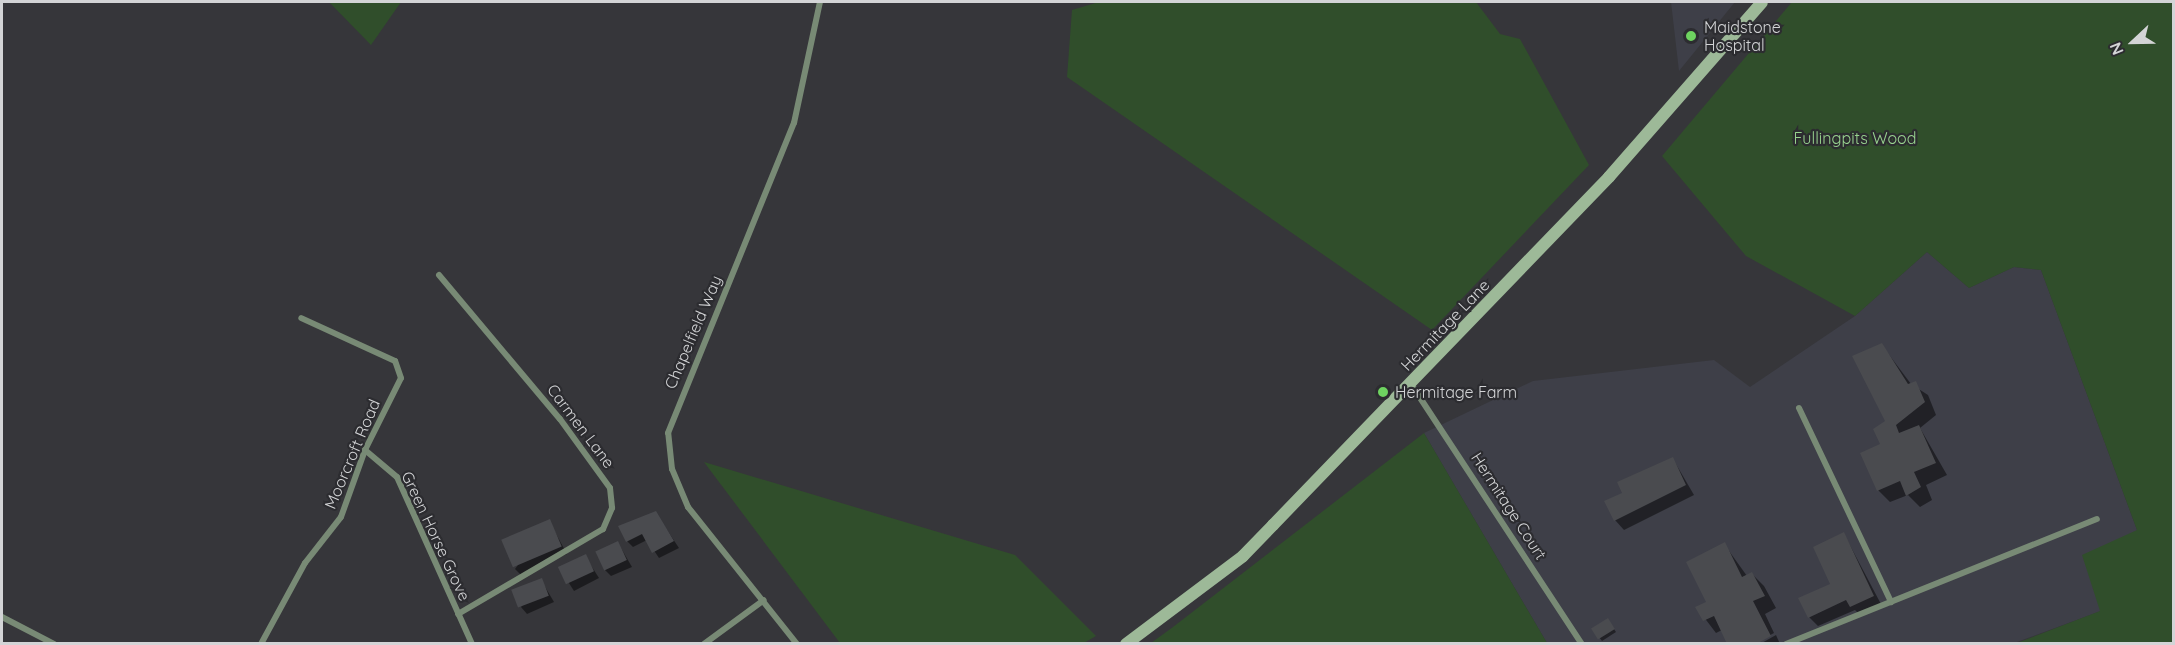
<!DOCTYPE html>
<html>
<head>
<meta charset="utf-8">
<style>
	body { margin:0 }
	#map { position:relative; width:2175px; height:645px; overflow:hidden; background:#36363a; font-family:Quicksand,sans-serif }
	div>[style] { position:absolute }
	.built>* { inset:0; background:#3e3f48 }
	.green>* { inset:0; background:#304e2b }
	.shadow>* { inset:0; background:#0007 }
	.building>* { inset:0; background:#4a4b4f; transform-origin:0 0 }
	.street>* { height:6px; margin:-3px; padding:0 3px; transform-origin:3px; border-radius:3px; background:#788a75 }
	.secondary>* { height:12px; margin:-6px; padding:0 6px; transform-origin:6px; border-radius:6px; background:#9db998 }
	.dots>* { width:16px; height:16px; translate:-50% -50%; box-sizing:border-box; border:3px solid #2c2c30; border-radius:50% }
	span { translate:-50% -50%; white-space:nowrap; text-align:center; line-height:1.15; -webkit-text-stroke:4.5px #2c2c30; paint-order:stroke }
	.poi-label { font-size:16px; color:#d3d4d6 }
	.left { translate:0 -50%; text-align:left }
	.park-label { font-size:16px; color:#98d38f }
	.street-label { font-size:16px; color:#d3d4d6 }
	.frame { position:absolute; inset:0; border:3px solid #d3d4d6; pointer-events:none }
	.north { position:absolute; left:2103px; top:12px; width:60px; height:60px; -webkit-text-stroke:4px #2c2c30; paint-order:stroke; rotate:248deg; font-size:16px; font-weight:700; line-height:24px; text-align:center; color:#d3d4d6 }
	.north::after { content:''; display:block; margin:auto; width:21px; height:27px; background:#d3d4d6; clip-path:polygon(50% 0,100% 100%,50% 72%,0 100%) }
</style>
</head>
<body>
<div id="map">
	<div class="built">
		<div style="clip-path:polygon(1671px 2px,1735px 2px,1679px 71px)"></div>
		<div style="clip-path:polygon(1927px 252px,1969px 288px,2014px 267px,2041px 270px,2137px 530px,2101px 611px,2014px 643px,1547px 643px,1424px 433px,1533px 381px,1714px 360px,1750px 387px,1855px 316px)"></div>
	</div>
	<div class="green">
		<div style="clip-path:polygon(329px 2px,401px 2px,371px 45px)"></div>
		<div style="clip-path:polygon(1099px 2px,1476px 2px,1500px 34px,1520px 39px,1589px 165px,1432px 330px,1067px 77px,1072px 10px)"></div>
		<div style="clip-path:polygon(1792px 2px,2173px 2px,2173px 643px,2017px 643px,2100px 611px,2082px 555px,2137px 530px,2041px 270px,2014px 267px,1969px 288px,1927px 252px,1855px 316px,1746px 256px,1662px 156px)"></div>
		<div style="clip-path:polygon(1424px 433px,1547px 643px,1151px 643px,1173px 627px)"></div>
		<div style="clip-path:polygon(704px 462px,1015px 555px,1096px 636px,1082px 644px,840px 643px)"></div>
	</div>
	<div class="shadow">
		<div style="clip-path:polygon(1881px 344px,1911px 384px,1928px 395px,1936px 415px,1920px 428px,1947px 475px,1926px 485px,1932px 500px,1920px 507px,1908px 495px,1890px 502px,1878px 490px,1887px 421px)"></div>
		<div style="clip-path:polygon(1673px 459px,1694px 495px,1624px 530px,1615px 520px,1624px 493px)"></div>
		<div style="clip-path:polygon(655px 512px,679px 548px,659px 558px,647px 540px,633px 547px,627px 541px)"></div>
		<div style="clip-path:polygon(549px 521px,567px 554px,521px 575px,515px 569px)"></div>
		<div style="clip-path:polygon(1844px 534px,1882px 606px,1861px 616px,1855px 610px,1818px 626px,1809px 617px,1832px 584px)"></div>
		<div style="clip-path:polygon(618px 543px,632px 567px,611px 576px,605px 570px)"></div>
		<div style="clip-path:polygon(1724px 544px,1747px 576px,1752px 574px,1764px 586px,1776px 608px,1765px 614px,1774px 633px,1753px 644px,1722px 630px,1716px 633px,1697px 608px,1708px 602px)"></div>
		<div style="clip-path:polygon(585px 556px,599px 578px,574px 591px,560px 569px)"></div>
		<div style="clip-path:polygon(541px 580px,554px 602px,527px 614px,521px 607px)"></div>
		<div style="clip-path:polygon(1610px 623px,1616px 632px,1602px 641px,1593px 629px)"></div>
		<div style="clip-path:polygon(1776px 635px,1780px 644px,1760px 644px)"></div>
	</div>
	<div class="building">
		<div style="clip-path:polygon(1882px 343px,1908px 384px,1916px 381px,1925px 402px,1896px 425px,1899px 433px,1919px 425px,1936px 463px,1914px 472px,1921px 487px,1906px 496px,1900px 481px,1877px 491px,1860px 453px,1880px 444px,1873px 429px,1885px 421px,1852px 356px)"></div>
		<div style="clip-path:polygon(1673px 457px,1686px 485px,1614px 521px,1604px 501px,1622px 493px,1617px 482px)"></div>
		<div style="clip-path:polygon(656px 511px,674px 541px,652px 553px,642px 534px,626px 542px,618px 526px)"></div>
		<div style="left:550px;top:519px;width:30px;height:53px;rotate:67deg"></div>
		<div style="clip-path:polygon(1844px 532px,1874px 596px,1850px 607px,1846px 600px,1808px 618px,1798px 598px,1830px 584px,1813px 547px)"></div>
		<div style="left:618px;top:541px;width:21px;height:25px;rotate:65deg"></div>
		<div style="clip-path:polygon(1725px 542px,1742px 577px,1752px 572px,1765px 596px,1753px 601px,1771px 636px,1756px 644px,1727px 644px,1714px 616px,1703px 621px,1695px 607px,1706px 602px,1686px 562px)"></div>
		<div style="left:586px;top:554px;width:19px;height:31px;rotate:65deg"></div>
		<div style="left:542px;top:578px;width:19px;height:33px;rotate:69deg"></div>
		<div style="left:1608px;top:618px;width:13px;height:20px;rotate:58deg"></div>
	</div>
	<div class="street">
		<div style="left:439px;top:275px;width:188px;rotate:50deg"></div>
		<div style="left:560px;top:419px;width:85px;rotate:54.1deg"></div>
		<div style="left:610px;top:488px;width:20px;rotate:84deg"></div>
		<div style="left:612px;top:508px;width:23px;rotate:113deg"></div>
		<div style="left:603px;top:529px;width:168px;rotate:149.6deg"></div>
		<div style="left:1411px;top:384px;width:311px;rotate:56.7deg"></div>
		<div style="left:1799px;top:408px;width:215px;rotate:64.6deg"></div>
		<div style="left:365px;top:450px;width:42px;rotate:40.2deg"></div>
		<div style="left:397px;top:477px;width:183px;rotate:65.8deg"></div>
		<div style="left:2px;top:617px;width:59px;rotate:27.4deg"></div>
		<div style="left:261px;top:644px;width:92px;rotate:-61.5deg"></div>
		<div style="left:305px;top:563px;width:58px;rotate:-52deg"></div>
		<div style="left:341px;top:517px;width:71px;rotate:-70.3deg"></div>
		<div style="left:365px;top:450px;width:80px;rotate:-63.4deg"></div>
		<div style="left:401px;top:378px;width:18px;rotate:-109deg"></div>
		<div style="left:395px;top:361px;width:103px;rotate:-155.4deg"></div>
		<div style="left:704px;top:644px;width:74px;rotate:-36.3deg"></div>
		<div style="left:797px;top:644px;width:175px;rotate:-128.5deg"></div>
		<div style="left:688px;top:507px;width:41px;rotate:-112.8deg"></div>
		<div style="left:672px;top:469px;width:36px;rotate:-96deg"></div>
		<div style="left:668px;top:433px;width:335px;rotate:-67.9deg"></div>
		<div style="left:794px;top:123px;width:124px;rotate:-77.9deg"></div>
		<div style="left:1786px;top:644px;width:335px;rotate:-21.9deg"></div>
	</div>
	<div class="secondary">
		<div style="left:1126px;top:644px;width:146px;rotate:-36.9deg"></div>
		<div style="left:1243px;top:556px;width:43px;rotate:-45.9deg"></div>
		<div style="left:1273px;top:525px;width:484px;rotate:-46deg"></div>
		<div style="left:1609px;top:177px;width:232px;rotate:-48.8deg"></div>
	</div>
	<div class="dots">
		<div style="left:1691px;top:36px;background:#6ed360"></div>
		<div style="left:1383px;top:392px;background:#6ed360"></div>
	</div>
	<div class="poi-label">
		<span class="left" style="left:1704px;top:36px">Maidstone<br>Hospital</span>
		<span class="left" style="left:1395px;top:392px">Hermitage Farm</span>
	</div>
	<div class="park-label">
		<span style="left:1855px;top:138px">Fullingpits Wood</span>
	</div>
	<div class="street-label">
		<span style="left:1445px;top:325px;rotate:-46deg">Hermitage Lane</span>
		<span style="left:693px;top:332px;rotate:-67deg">Chapelfield Way</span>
		<span style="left:581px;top:426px;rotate:53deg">Carmen Lane</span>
		<span style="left:352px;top:454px;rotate:-67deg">Moorcroft Road</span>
		<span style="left:1509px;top:506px;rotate:57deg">Hermitage Court</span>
		<span style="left:436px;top:536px;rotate:65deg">Green Horse Grove</span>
	</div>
	<div class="frame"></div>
	<div class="north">N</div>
</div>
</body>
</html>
